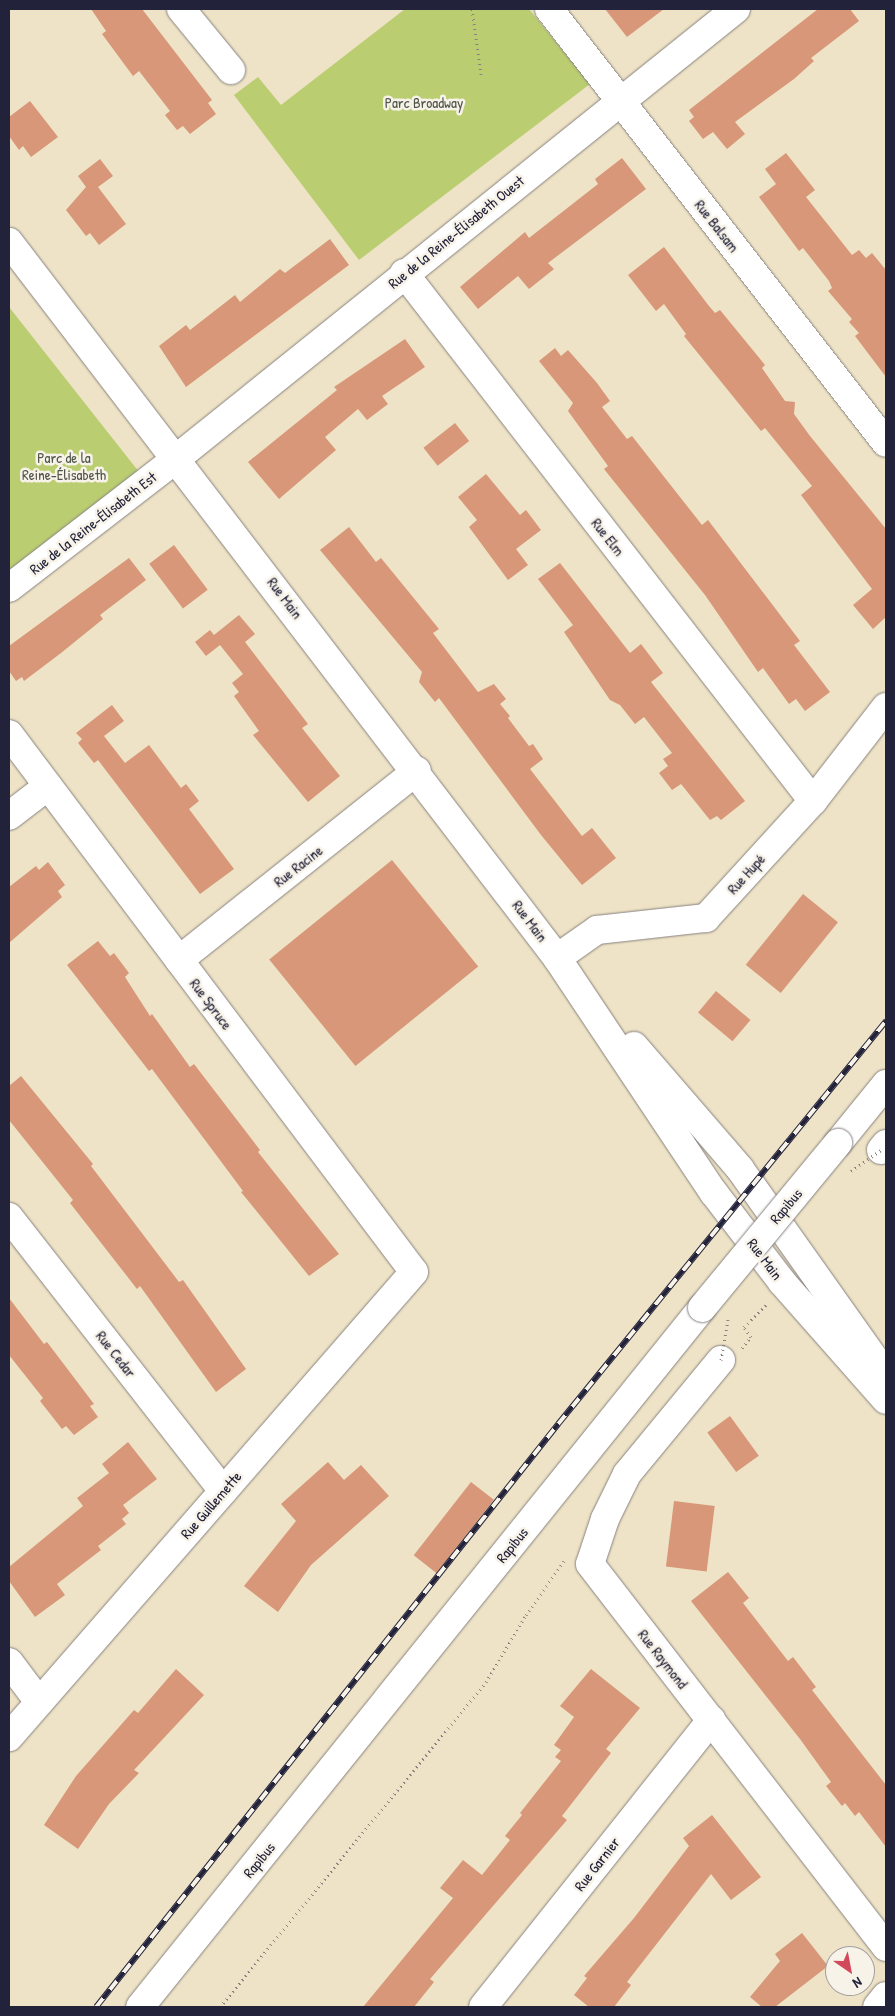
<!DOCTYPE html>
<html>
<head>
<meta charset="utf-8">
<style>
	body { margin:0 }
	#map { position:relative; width:895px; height:2016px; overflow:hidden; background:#eee3c6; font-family:"Patrick Hand",sans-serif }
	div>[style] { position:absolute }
	.green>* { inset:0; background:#bacd71 }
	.building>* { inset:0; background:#d79778; transform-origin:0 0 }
	.path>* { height:3px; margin-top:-1.5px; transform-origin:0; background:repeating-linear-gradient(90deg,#888280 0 1px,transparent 0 5px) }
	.roads { filter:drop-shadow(0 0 1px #888280) drop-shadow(0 0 1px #888280) }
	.minor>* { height:28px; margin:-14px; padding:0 14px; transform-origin:14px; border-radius:14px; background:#fff }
	.rail>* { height:5.5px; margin-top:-2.75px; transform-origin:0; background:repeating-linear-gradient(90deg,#f7f3e8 0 11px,#22223b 0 22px); box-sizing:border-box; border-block:1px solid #22223b }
	.path-bridge>* { height:3px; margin-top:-1.5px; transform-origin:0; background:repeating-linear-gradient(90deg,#888280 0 1px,transparent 0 5px) }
	.bridges { filter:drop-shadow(0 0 1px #888280) drop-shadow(0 0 1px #888280) }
	.minor-bridge>* { height:28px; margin:-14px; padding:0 14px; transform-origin:14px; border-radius:14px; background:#fff }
	span { translate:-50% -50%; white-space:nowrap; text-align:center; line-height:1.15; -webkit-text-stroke:5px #f7f3e8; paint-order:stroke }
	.park-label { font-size:15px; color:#50554b }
	.street-label { font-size:15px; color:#22223b }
	.frame { position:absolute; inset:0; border:10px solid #22223b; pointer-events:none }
	.north { position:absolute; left:825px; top:1946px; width:50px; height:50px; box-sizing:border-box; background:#f7f3e8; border:1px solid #a29fa3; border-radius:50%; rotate:147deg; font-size:14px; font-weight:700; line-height:20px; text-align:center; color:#22223b }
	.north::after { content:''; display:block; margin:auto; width:18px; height:22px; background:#d1495b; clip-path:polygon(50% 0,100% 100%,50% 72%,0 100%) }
</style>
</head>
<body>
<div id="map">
	<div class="green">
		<div style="clip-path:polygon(405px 9px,529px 9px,590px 84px,359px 260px,234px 95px,258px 77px,281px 105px)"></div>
		<div style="clip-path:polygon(9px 307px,143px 477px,9px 576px)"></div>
	</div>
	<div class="building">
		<div style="clip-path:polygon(91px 9px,142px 9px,212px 100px,208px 103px,216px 114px,190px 134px,183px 126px,177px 130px,165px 115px,170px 111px,139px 71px,133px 76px,102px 34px,106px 31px)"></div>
		<div style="clip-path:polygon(605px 9px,664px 9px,627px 37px)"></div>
		<div style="clip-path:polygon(818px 9px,850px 9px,859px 21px,811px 58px,814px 61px,794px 79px,735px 122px,745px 134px,727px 149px,713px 132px,703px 139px,689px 121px,694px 117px,689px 110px)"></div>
		<div style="clip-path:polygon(30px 101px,58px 137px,31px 157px,23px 146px,19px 150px,9px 136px,9px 117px)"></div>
		<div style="clip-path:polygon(786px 153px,815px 190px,806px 197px,852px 255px,859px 250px,866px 258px,872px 253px,886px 270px,886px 377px,855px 336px,859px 333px,849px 322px,852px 319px,828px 291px,832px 288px,829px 281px,803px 248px,799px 251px,759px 197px,776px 184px,765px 169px)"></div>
		<div style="clip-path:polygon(622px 158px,646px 189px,548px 263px,554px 269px,529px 289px,518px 276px,478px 309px,460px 287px,525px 232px,529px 238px,598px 184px,595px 179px)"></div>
		<div style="clip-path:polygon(100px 159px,113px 176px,98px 187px,126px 224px,99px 245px,90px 233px,86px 236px,66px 210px,86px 187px,78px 176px)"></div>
		<div style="clip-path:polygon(330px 239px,349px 265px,186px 387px,159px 346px,186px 325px,190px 330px,235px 295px,240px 302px,280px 269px,285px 273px)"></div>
		<div style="clip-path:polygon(664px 247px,709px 306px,715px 313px,720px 310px,765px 365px,762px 368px,785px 401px,795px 402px,794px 414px,810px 436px,886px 529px,886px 617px,873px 629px,853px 605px,872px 589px,801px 495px,812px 486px,765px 428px,761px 431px,684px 336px,686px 334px,664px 304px,656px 311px,628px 275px)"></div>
		<div style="clip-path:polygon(405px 339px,425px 367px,382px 396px,388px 404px,367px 420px,358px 409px,325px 437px,336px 450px,279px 499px,248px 462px,337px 390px,334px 387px)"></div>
		<div style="clip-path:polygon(555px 348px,561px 356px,568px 350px,597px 383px,610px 401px,602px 407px,627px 439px,632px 436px,702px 525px,708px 520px,800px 641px,794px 645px,830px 692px,805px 711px,796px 699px,789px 704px,763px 668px,758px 672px,705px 595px,604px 469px,608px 466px,568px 411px,573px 403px,539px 361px)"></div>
		<div style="left:455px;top:423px;width:23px;height:40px;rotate:52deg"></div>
		<div style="clip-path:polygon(486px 474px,520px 515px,526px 510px,541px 530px,516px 549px,528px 565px,508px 580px,469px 527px,477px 520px,458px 497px)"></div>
		<div style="clip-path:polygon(349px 527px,376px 562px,381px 558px,439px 629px,433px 633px,478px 692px,494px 684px,506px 699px,500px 704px,510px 716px,508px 718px,529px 746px,533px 744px,543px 759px,530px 769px,582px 836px,592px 828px,616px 858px,582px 885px,541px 835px,439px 698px,435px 702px,419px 682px,422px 672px,320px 550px)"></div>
		<div style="left:174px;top:545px;width:56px;height:31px;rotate:53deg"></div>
		<div style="clip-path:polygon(129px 558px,146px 580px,100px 615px,103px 619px,61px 653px,24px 681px,22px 677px,16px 681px,9px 671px,9px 646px)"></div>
		<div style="clip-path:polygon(560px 563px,630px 653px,641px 644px,663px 673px,651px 682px,745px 801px,721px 820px,717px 816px,710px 820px,681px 784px,672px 790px,659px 773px,668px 766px,663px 759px,672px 753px,644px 717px,635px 724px,620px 705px,610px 700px,564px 632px,573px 625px,538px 579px)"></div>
		<div style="clip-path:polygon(239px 615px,255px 634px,245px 642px,308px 724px,302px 728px,340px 776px,308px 802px,253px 735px,259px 731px,234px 696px,239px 692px,232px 683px,243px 674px,220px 645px,206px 656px,195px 642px,210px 630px,214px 635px)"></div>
		<div style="clip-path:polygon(112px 705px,124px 721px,104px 736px,125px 763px,149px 745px,181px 788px,186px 784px,199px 801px,189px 809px,234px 869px,200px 894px,98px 760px,94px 763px,78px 743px,82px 739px,76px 733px)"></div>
		<div style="left:392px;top:860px;width:137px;height:158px;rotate:51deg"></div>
		<div style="clip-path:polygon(48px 862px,65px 885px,58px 891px,62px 897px,9px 943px,9px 887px,36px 866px,39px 870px)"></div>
		<div style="left:803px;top:894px;width:45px;height:91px;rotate:39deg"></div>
		<div style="clip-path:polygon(98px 941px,110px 956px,114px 953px,129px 973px,125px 977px,150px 1016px,152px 1014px,190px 1067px,194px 1064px,260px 1150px,258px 1152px,339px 1254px,309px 1276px,241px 1192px,243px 1191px,152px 1069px,149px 1071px,67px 965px)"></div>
		<div style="left:716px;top:991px;width:45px;height:28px;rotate:40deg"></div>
		<div style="clip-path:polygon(21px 1076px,93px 1164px,91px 1166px,179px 1282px,183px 1280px,246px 1369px,216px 1392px,140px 1286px,137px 1289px,70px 1203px,73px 1200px,9px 1120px,9px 1086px)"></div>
		<div style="clip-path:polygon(9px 1298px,44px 1344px,47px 1342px,94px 1404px,90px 1406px,98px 1417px,74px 1435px,66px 1426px,62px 1429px,40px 1401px,43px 1398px,9px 1355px)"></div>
		<div style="left:730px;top:1416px;width:49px;height:28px;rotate:54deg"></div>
		<div style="clip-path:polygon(128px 1442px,157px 1479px,123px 1505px,129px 1513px,122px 1519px,126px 1524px,98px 1546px,101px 1550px,57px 1584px,65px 1595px,35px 1617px,9px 1581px,9px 1567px,83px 1506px,77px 1498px,109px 1473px,102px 1464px)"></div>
		<div style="clip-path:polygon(328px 1462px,344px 1480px,361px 1465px,389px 1496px,311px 1565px,278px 1612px,244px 1586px,296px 1521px,281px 1504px)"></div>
		<div style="left:471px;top:1482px;width:29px;height:93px;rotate:38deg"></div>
		<div style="left:674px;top:1501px;width:41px;height:66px;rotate:7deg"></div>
		<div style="clip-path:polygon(728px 1572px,749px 1598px,743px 1603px,788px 1661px,793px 1657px,816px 1687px,812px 1690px,886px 1785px,886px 1847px,859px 1812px,855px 1816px,845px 1803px,842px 1806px,826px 1786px,831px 1782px,800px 1739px,691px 1601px)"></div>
		<div style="clip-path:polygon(176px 1669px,204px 1695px,134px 1770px,139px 1773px,109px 1804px,78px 1849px,44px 1825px,76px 1776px,134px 1710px,138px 1713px)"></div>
		<div style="clip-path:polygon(591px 1669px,640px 1708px,606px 1749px,611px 1753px,562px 1816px,567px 1820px,430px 1979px,434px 1982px,414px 2007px,363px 2007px,453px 1898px,440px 1888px,463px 1860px,482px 1875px,510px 1840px,505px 1836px,522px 1815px,520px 1813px,561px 1761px,555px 1757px,561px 1750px,554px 1745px,574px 1717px,560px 1706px)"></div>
		<div style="clip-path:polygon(712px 1815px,761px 1877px,731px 1900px,711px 1874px,627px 1982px,631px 1985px,614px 2007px,589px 2007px,574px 1995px,587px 1978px,584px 1976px,634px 1918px,689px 1846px,683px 1838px)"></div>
		<div style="clip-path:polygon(802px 1933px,828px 1966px,775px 2007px,762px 2007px,750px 1997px,780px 1961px,775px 1954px)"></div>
	</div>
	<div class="path">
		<div style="left:472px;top:9px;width:66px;rotate:82.1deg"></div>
		<div style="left:742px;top:1348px;width:14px;rotate:-51deg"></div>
		<div style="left:751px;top:1337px;width:12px;rotate:-125deg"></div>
		<div style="left:744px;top:1327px;width:34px;rotate:-45deg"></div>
		<div style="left:220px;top:2007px;width:420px;rotate:-50.7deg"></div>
		<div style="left:486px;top:1682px;width:78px;rotate:-59.2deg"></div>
		<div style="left:526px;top:1615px;width:66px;rotate:-54.9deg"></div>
	</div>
	<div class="roads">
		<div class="minor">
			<div style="left:181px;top:9px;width:79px;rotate:50.7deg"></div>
			<div style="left:549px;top:9px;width:549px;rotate:52.17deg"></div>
			<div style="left:9px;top:242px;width:902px;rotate:52.57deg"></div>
			<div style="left:557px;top:958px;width:283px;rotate:56.3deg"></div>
			<div style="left:714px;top:1193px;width:112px;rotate:52.6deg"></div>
			<div style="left:782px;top:1282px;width:157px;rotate:48.6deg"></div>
			<div style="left:404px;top:273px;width:668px;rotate:52.24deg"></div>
			<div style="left:9px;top:588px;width:212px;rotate:-37.7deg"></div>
			<div style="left:177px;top:458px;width:717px;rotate:-38.77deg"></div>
			<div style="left:9px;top:734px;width:673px;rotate:53.03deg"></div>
			<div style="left:414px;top:1272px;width:617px;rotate:131.05deg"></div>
			<div style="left:9px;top:816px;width:49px;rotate:-37.6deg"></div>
			<div style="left:557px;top:958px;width:49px;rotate:-35deg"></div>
			<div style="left:597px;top:930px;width:110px;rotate:-6.3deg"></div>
			<div style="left:706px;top:918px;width:159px;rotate:-47.6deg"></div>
			<div style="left:813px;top:801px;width:119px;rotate:-52.2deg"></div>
			<div style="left:179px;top:960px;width:304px;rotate:-38.5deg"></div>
			<div style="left:634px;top:1046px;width:162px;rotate:49.2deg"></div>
			<div style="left:740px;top:1169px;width:252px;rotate:54.7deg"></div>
			<div style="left:838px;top:1143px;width:76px;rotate:-50.9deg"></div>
			<div style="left:881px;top:1150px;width:8px;rotate:-50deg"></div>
			<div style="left:9px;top:1217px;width:348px;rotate:52deg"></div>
			<div style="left:721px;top:1360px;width:148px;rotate:129.5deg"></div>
			<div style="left:627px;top:1474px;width:50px;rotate:116.1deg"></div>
			<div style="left:605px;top:1519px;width:47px;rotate:108.4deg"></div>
			<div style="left:590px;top:1564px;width:484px;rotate:52.3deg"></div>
			<div style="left:9px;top:1662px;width:50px;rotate:53.1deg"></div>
			<div style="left:140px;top:2007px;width:897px;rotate:-51.2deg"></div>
			<div style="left:483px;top:2007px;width:367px;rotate:-51.5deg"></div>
			<div style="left:877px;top:2007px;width:14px;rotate:-51deg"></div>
		</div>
	</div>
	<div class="rail">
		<div style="left:96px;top:2007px;width:744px;rotate:-51.6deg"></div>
		<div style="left:558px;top:1424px;width:520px;rotate:-50.86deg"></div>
	</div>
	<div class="path-bridge">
		<div style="left:851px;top:1171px;width:37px;rotate:-35deg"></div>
		<div style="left:721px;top:1360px;width:41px;rotate:-80.1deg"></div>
	</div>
	<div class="bridges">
		<div class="minor-bridge">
			<div style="left:702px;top:1308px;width:214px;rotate:-50.5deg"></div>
		</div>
	</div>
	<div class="park-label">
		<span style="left:424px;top:103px">Parc Broadway</span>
		<span style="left:64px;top:466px">Parc de la<br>Reine-Élisabeth</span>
	</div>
	<div class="street-label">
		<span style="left:717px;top:226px;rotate:52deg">Rue Balsam</span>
		<span style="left:456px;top:232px;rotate:-39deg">Rue de la Reine-Élisabeth Ouest</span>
		<span style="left:93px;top:523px;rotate:-38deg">Rue de la Reine-Élisabeth Est</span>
		<span style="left:608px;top:537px;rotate:52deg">Rue Elm</span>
		<span style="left:285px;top:598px;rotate:53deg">Rue Main</span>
		<span style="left:298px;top:866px;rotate:-38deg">Rue Racine</span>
		<span style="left:746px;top:874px;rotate:-48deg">Rue Hupé</span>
		<span style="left:530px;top:921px;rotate:53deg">Rue Main</span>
		<span style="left:211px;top:1004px;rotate:53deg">Rue Spruce</span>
		<span style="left:786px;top:1206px;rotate:-50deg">Rapibus</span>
		<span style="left:765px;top:1259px;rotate:53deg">Rue Main</span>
		<span style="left:116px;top:1354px;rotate:52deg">Rue Cedar</span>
		<span style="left:211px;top:1505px;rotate:-49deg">Rue Guillemette</span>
		<span style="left:512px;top:1545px;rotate:-51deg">Rapibus</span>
		<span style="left:663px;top:1659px;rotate:52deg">Rue Raymond</span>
		<span style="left:259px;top:1860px;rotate:-51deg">Rapibus</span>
		<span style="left:597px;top:1864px;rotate:-52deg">Rue Garnier</span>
	</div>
	<div class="frame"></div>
	<div class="north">N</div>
</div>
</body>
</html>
